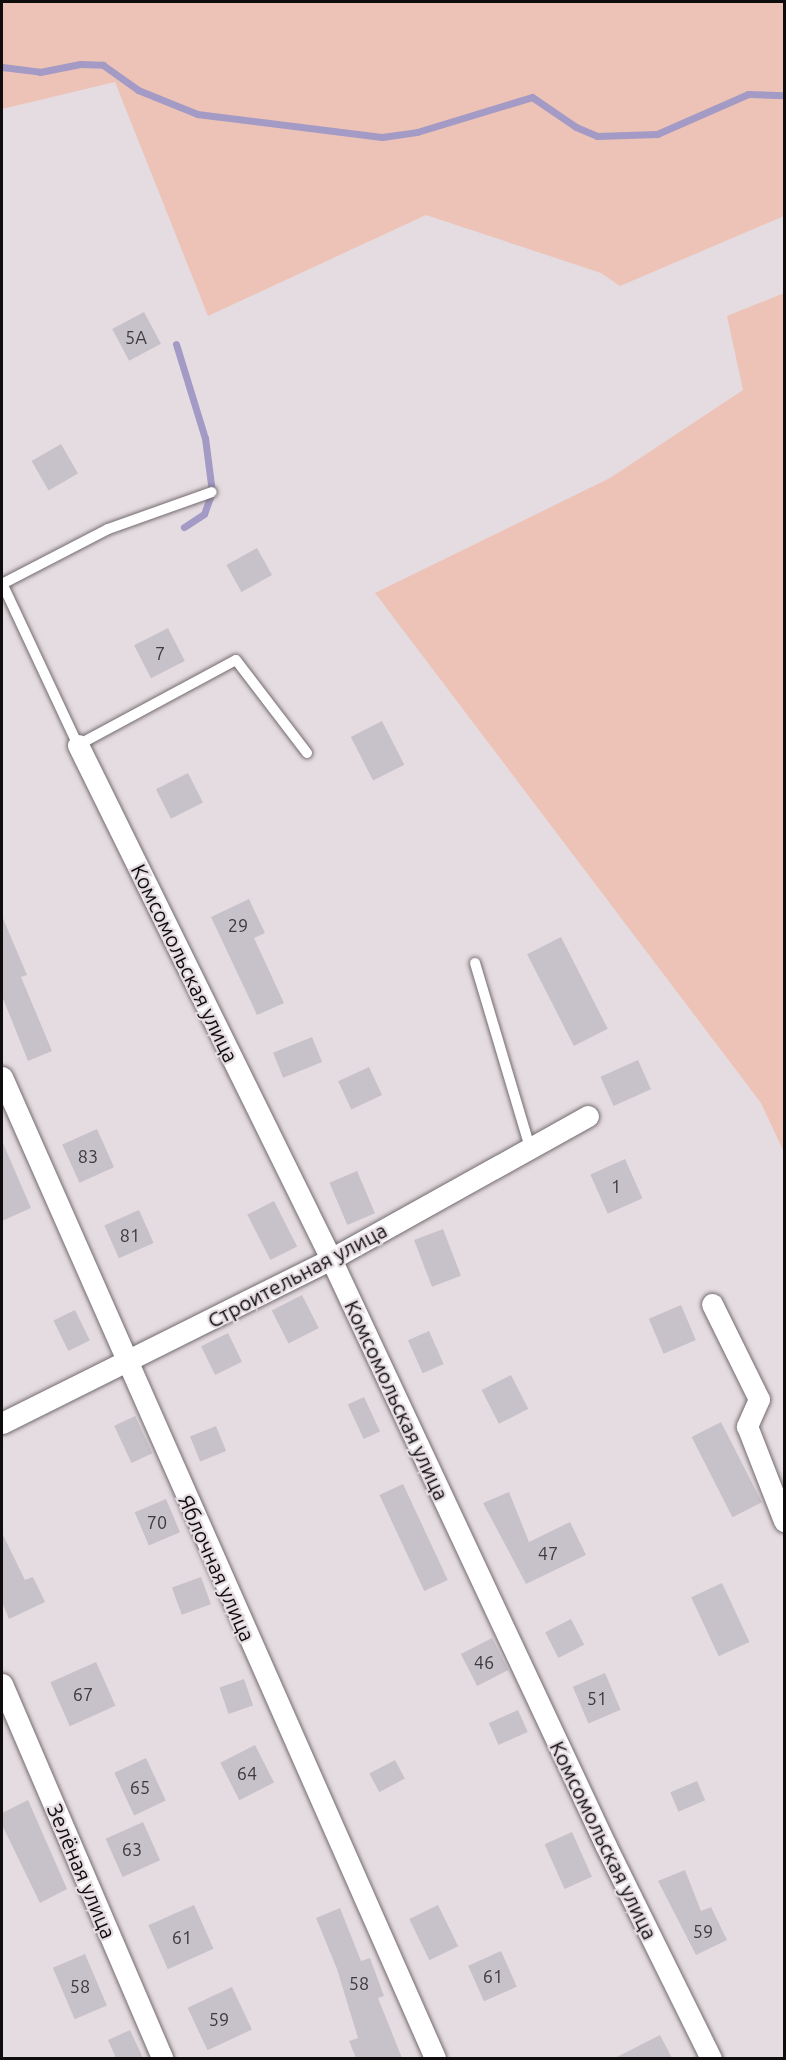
<!DOCTYPE html>
<html>
<head>
<meta charset="utf-8">
<style>
	body { margin:0 }
	#map { position:relative; width:786px; height:2060px; overflow:hidden; background:#e5dce1; font-family:Ubuntu,sans-serif }
	div>[style] { position:absolute }
	.green>* { inset:0; background:#edc3b7 }
	.stream>* { height:7px; margin:-3.5px; padding:0 3.5px; transform-origin:3.5px; border-radius:3.5px; background:#a39ac5 }
	.building>* { inset:0; background:#c7c2c9; transform-origin:0 0 }
	.roads { filter:drop-shadow(0 0 2px #736b6f) drop-shadow(0 0 2px #736b6f) }
	.lane>* { height:10px; margin:-5px; padding:0 5px; transform-origin:5px; border-radius:5px; background:#fff }
	.street>* { height:21px; margin:-10.5px; padding:0 10.5px; transform-origin:10.5px; border-radius:10.5px; background:#fff }
	span { translate:-50% -50%; white-space:nowrap; text-align:center; line-height:1.15; -webkit-text-stroke:4.5px #e5dce1; paint-order:stroke }
	.number-label { font-size:18px; color:#3d3a3d }
	.number-label span { -webkit-text-stroke-width:0 }
	.street-label { font-size:21px; color:#0f0c0e }
	.frame { position:absolute; inset:0; border:3px solid #0f0c0e; pointer-events:none }
</style>
</head>
<body>
<div id="map">
	<div class="green">
		<div style="clip-path:polygon(2px 2px,784px 2px,784px 216px,620px 286px,601px 273px,426px 215px,208px 316px,115px 82px,2px 109px)"></div>
		<div style="clip-path:polygon(784px 293px,784px 1152px,761px 1103px,375px 593px,610px 478px,743px 390px,727px 316px)"></div>
	</div>
	<div class="stream">
		<div style="left:2px;top:67px;width:38px;rotate:7deg"></div>
		<div style="left:40px;top:72px;width:41px;rotate:-11.3deg"></div>
		<div style="left:80px;top:64px;width:23px;rotate:2deg"></div>
		<div style="left:103px;top:65px;width:43px;rotate:35.5deg"></div>
		<div style="left:138px;top:90px;width:64px;rotate:22.1deg"></div>
		<div style="left:197px;top:114px;width:186px;rotate:7.1deg"></div>
		<div style="left:382px;top:137px;width:35px;rotate:-8deg"></div>
		<div style="left:417px;top:132px;width:120px;rotate:-16.9deg"></div>
		<div style="left:532px;top:97px;width:53px;rotate:34.3deg"></div>
		<div style="left:576px;top:127px;width:23px;rotate:23deg"></div>
		<div style="left:597px;top:136px;width:60px;rotate:-1.9deg"></div>
		<div style="left:657px;top:134px;width:99px;rotate:-23.7deg"></div>
		<div style="left:748px;top:94px;width:36px;rotate:2deg"></div>
		<div style="left:176px;top:344px;width:98px;rotate:72.9deg"></div>
		<div style="left:205px;top:438px;width:54px;rotate:82.6deg"></div>
		<div style="left:212px;top:492px;width:23px;rotate:110deg"></div>
		<div style="left:204px;top:514px;width:24px;rotate:147deg"></div>
	</div>
	<div class="building">
		<div style="left:144px;top:312px;width:36px;height:36px;rotate:62deg"></div>
		<div style="left:61px;top:444px;width:34px;height:34px;rotate:60deg"></div>
		<div style="left:257px;top:548px;width:31px;height:35px;rotate:61deg"></div>
		<div style="left:168px;top:628px;width:37px;height:38px;rotate:63deg"></div>
		<div style="left:382px;top:721px;width:49px;height:35px;rotate:63deg"></div>
		<div style="left:188px;top:773px;width:33px;height:36px;rotate:63deg"></div>
		<div style="clip-path:polygon(249px 899px,265px 933px,254px 938px,284px 1003px,257px 1015px,211px 917px)"></div>
		<div style="clip-path:polygon(2px 916px,27px 975px,21px 977px,52px 1051px,28px 1061px,2px 996px)"></div>
		<div style="left:561px;top:937px;width:103px;height:38px;rotate:63deg"></div>
		<div style="left:312px;top:1037px;width:27px;height:42px;rotate:68deg"></div>
		<div style="left:638px;top:1060px;width:32px;height:41px;rotate:66deg"></div>
		<div style="left:369px;top:1067px;width:31px;height:34px;rotate:65deg"></div>
		<div style="left:97px;top:1129px;width:42px;height:38px;rotate:66deg"></div>
		<div style="clip-path:polygon(2px 1141px,31px 1208px,2px 1221px)"></div>
		<div style="left:625px;top:1159px;width:43px;height:38px;rotate:66deg"></div>
		<div style="left:357px;top:1171px;width:46px;height:30px;rotate:67deg"></div>
		<div style="left:274px;top:1201px;width:51px;height:30px;rotate:63deg"></div>
		<div style="left:139px;top:1210px;width:36px;height:38px;rotate:66deg"></div>
		<div style="left:443px;top:1229px;width:50px;height:31px;rotate:69deg"></div>
		<div style="left:302px;top:1295px;width:37px;height:34px;rotate:63deg"></div>
		<div style="left:681px;top:1305px;width:38px;height:35px;rotate:67deg"></div>
		<div style="left:75px;top:1310px;width:34px;height:24px;rotate:64deg"></div>
		<div style="left:429px;top:1331px;width:36px;height:23px;rotate:66deg"></div>
		<div style="left:228px;top:1333px;width:32px;height:30px;rotate:64deg"></div>
		<div style="left:511px;top:1375px;width:38px;height:33px;rotate:63deg"></div>
		<div style="left:364px;top:1397px;width:38px;height:18px;rotate:65deg"></div>
		<div style="left:135px;top:1416px;width:41px;height:23px;rotate:65deg"></div>
		<div style="left:721px;top:1422px;width:90px;height:33px;rotate:63deg"></div>
		<div style="left:216px;top:1426px;width:27px;height:28px;rotate:68deg"></div>
		<div style="left:403px;top:1484px;width:106px;height:26px;rotate:65deg"></div>
		<div style="clip-path:polygon(509px 1492px,529px 1542px,570px 1522px,586px 1555px,526px 1584px,483px 1503px)"></div>
		<div style="left:166px;top:1499px;width:36px;height:34px;rotate:67deg"></div>
		<div style="clip-path:polygon(2px 1533px,25px 1580px,33px 1577px,45px 1602px,9px 1619px,2px 1602px)"></div>
		<div style="left:201px;top:1577px;width:29px;height:31px;rotate:70deg"></div>
		<div style="left:722px;top:1583px;width:65px;height:34px;rotate:65deg"></div>
		<div style="left:571px;top:1619px;width:29px;height:29px;rotate:63deg"></div>
		<div style="left:492px;top:1638px;width:36px;height:35px;rotate:63deg"></div>
		<div style="left:96px;top:1662px;width:48px;height:50px;rotate:66deg"></div>
		<div style="left:605px;top:1673px;width:40px;height:35px;rotate:67deg"></div>
		<div style="left:244px;top:1679px;width:28px;height:26px;rotate:71deg"></div>
		<div style="left:518px;top:1710px;width:24px;height:32px;rotate:66deg"></div>
		<div style="left:255px;top:1745px;width:42px;height:39px;rotate:63deg"></div>
		<div style="left:146px;top:1758px;width:47px;height:35px;rotate:65deg"></div>
		<div style="left:395px;top:1760px;width:21px;height:29px;rotate:62deg"></div>
		<div style="left:697px;top:1781px;width:21px;height:29px;rotate:67deg"></div>
		<div style="clip-path:polygon(28px 1800px,67px 1889px,40px 1903px,2px 1825px,2px 1813px)"></div>
		<div style="left:143px;top:1822px;width:42px;height:41px;rotate:66deg"></div>
		<div style="left:572px;top:1832px;width:49px;height:30px;rotate:66deg"></div>
		<div style="clip-path:polygon(685px 1870px,701px 1911px,711px 1907px,727px 1940px,696px 1955px,658px 1881px)"></div>
		<div style="left:194px;top:1905px;width:48px;height:50px;rotate:66deg"></div>
		<div style="left:438px;top:1905px;width:46px;height:32px;rotate:64deg"></div>
		<div style="clip-path:polygon(340px 1908px,361px 1961px,370px 1958px,384px 1996px,378px 1998px,402px 2058px,356px 2058px,349px 2041px,358px 2038px,337px 1969px,316px 1918px)"></div>
		<div style="left:501px;top:1951px;width:39px;height:36px;rotate:66deg"></div>
		<div style="left:85px;top:1954px;width:56px;height:35px;rotate:67deg"></div>
		<div style="left:232px;top:1987px;width:47px;height:49px;rotate:65deg"></div>
		<div style="clip-path:polygon(130px 2030px,143px 2058px,116px 2058px,108px 2040px)"></div>
		<div style="clip-path:polygon(660px 2035px,672px 2058px,615px 2058px)"></div>
	</div>
	<div class="roads">
		<div class="lane">
			<div style="left:2px;top:583px;width:179px;rotate:64.9deg"></div>
			<div style="left:78px;top:745px;width:179px;rotate:-28.3deg"></div>
			<div style="left:236px;top:660px;width:117px;rotate:52.6deg"></div>
			<div style="left:2px;top:584px;width:119px;rotate:-27.4deg"></div>
			<div style="left:108px;top:529px;width:110px;rotate:-19.6deg"></div>
			<div style="left:475px;top:963px;width:193px;rotate:73.4deg"></div>
		</div>
		<div class="street">
			<div style="left:78px;top:745px;width:573px;rotate:63.79deg"></div>
			<div style="left:331px;top:1259px;width:648px;rotate:64.9deg"></div>
			<div style="left:606px;top:1846px;width:237px;rotate:63.7deg"></div>
			<div style="left:2px;top:1077px;width:1072px;rotate:66.18deg"></div>
			<div style="left:712px;top:1304px;width:106px;rotate:63.7deg"></div>
			<div style="left:759px;top:1399px;width:30px;rotate:114deg"></div>
			<div style="left:747px;top:1426px;width:102px;rotate:68.7deg"></div>
			<div style="left:2px;top:1423px;width:368px;rotate:-26.5deg"></div>
			<div style="left:331px;top:1259px;width:294px;rotate:-29.1deg"></div>
			<div style="left:2px;top:1684px;width:407px;rotate:66.8deg"></div>
		</div>
	</div>
	<div class="number-label">
		<span style="left:136px;top:337px">5А</span>
		<span style="left:160px;top:653px">7</span>
		<span style="left:238px;top:925px">29</span>
		<span style="left:88px;top:1156px">83</span>
		<span style="left:616px;top:1186px">1</span>
		<span style="left:130px;top:1235px">81</span>
		<span style="left:157px;top:1522px">70</span>
		<span style="left:548px;top:1553px">47</span>
		<span style="left:484px;top:1662px">46</span>
		<span style="left:83px;top:1694px">67</span>
		<span style="left:597px;top:1698px">51</span>
		<span style="left:247px;top:1773px">64</span>
		<span style="left:140px;top:1787px">65</span>
		<span style="left:132px;top:1849px">63</span>
		<span style="left:703px;top:1931px">59</span>
		<span style="left:182px;top:1937px">61</span>
		<span style="left:493px;top:1976px">61</span>
		<span style="left:359px;top:1983px">58</span>
		<span style="left:80px;top:1986px">58</span>
		<span style="left:219px;top:2019px">59</span>
	</div>
	<div class="street-label">
		<span style="left:185px;top:963px;rotate:64deg">Комсомольская улица</span>
		<span style="left:297px;top:1275px;rotate:-28deg">Строительная улица</span>
		<span style="left:397px;top:1400px;rotate:65deg">Комсомольская улица</span>
		<span style="left:217px;top:1568px;rotate:66deg">Яблочная улица</span>
		<span style="left:604px;top:1840px;rotate:64deg">Комсомольская улица</span>
		<span style="left:82px;top:1871px;rotate:67deg">Зелёная улица</span>
	</div>
	<div class="frame"></div>
</div>
</body>
</html>
